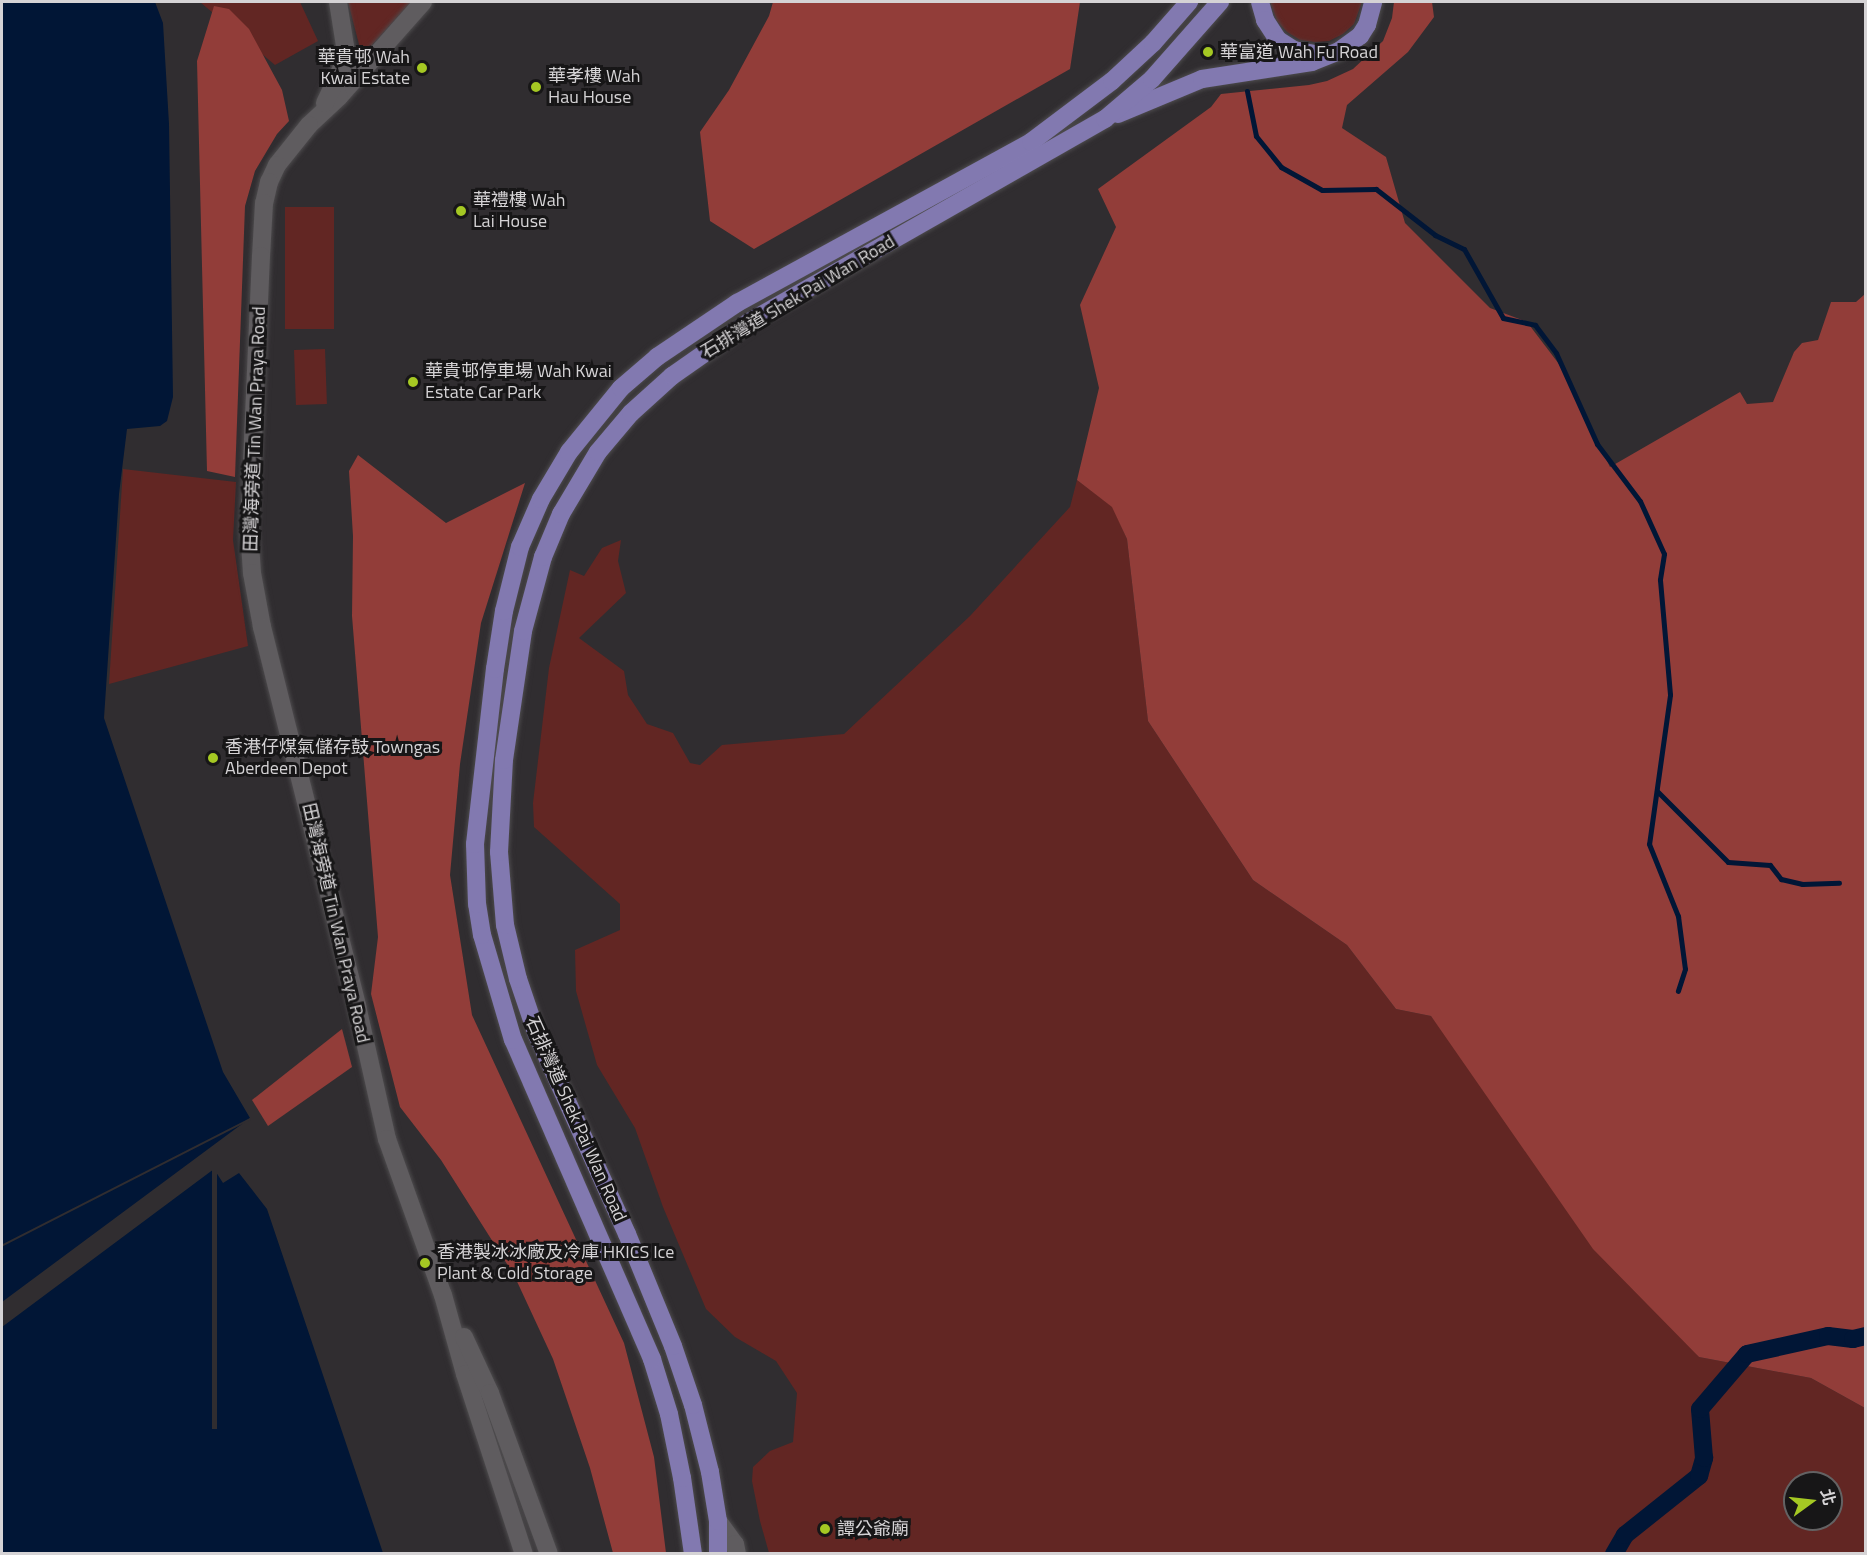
<!DOCTYPE html>
<html>
<head>
<meta charset="utf-8">
<style>
	body { margin:0 }
	#map { position:relative; width:1867px; height:1555px; overflow:hidden; background:#302d30; font-family:"Titillium Web","Noto Sans TC",sans-serif }
	div>[style] { position:absolute }
	.green>* { inset:0; background:#622623; transform-origin:0 0 }
	.forest>* { inset:0; background:#923d39 }
	.water>* { inset:0; background:#011636 }
	.pier>* { inset:0; background:#302d30; transform-origin:0 0 }
	.stream>* { height:5px; margin:-2.5px; padding:0 2.5px; transform-origin:2.5px; border-radius:2.5px; background:#011636 }
	.canal>* { height:18px; margin:-9px; padding:0 9px; transform-origin:9px; border-radius:9px; background:#011636 }
	.roads { filter:drop-shadow(0 0 2px #4d4b4d) drop-shadow(0 0 2px #4d4b4d) }
	.secondary>* { height:18px; margin:-9px; padding:0 9px; transform-origin:9px; border-radius:9px; background:#5f5c5f }
	.primary>* { height:18px; margin:-9px; padding:0 9px; transform-origin:9px; border-radius:9px; background:#8279b0 }
	.dots>* { width:16px; height:16px; translate:-50% -50%; box-sizing:border-box; border:3px solid #171617; border-radius:50% }
	span { translate:-50% -50%; white-space:nowrap; text-align:center; line-height:1.15; -webkit-text-stroke:6px #171617; paint-order:stroke }
	.poi-label { font-size:18px; color:#d5d3d5 }
	.left { translate:0 -50%; text-align:left }
	.right { translate:-100% -50%; text-align:right }
	.street-label { font-size:18px; color:#d5d3d5 }
	.frame { position:absolute; inset:0; border:3px solid #d5d3d5; pointer-events:none }
	.north { position:absolute; left:1783px; top:1471px; width:60px; height:60px; box-sizing:border-box; background:#171617; border:2px solid #636263; border-radius:50%; rotate:75deg; font-size:16px; font-weight:700; line-height:24px; text-align:center; color:#d5d3d5 }
	.north::after { content:''; display:block; margin:auto; width:21px; height:27px; background:#a5c823; clip-path:polygon(50% 0,100% 100%,50% 72%,0 100%) }
</style>
</head>
<body>
<div id="map">
	<div class="green">
		<div style="clip-path:polygon(200px 2px,300px 2px,318px 41px,275px 65px)"></div>
		<div style="clip-path:polygon(348px 2px,411px 2px,362px 56px)"></div>
		<div style="clip-path:polygon(1270px 2px,1362px 2px,1354px 24px,1343px 34px,1329px 41px,1315px 42px,1300px 40px,1287px 32px,1277px 21px)"></div>
		<div style="left:285px;top:207px;width:49px;height:122px"></div>
		<div style="left:325px;top:349px;width:55px;height:31px;rotate:88deg"></div>
		<div style="clip-path:polygon(123px 469px,236px 482px,233px 540px,248px 646px,109px 684px)"></div>
		<div style="clip-path:polygon(evenodd,1077px 480px,1113px 507px,1127px 539px,1148px 721px,1253px 880px,1347px 945px,1396px 1009px,1431px 1016px,1699px 1357px,1811px 1378px,1865px 1408px,1865px 1553px,769px 1553px,760px 1521px,752px 1481px,753px 1467px,770px 1451px,793px 1442px,797px 1393px,776px 1361px,735px 1337px,706px 1309px,663px 1207px,635px 1128px,597px 1065px,576px 991px,575px 950px,620px 930px,620px 904px,534px 827px,533px 803px,549px 668px,570px 570px,584px 576px,602px 548px,621px 540px,618px 561px,626px 593px,579px 638px,624px 671px,628px 695px,647px 724px,673px 733px,690px 763px,700px 765px,722px 745px,844px 734px,970px 616px,1070px 507px,1077px 480px,1795px 1483px,1831px 1483px,1831px 1519px,1795px 1519px,1795px 1483px)"></div>
	</div>
	<div class="forest">
		<div style="clip-path:polygon(773px 2px,1080px 2px,1070px 69px,754px 249px,710px 221px,700px 132px,729px 90px,769px 16px)"></div>
		<div style="clip-path:polygon(1394px 2px,1432px 2px,1434px 17px,1408px 52px,1347px 105px,1342px 128px,1386px 157px,1405px 223px,1490px 308px,1527px 322px,1562px 368px,1610px 467px,1740px 392px,1747px 404px,1773px 402px,1794px 352px,1802px 343px,1818px 340px,1831px 302px,1856px 302px,1865px 294px,1865px 1408px,1811px 1378px,1699px 1357px,1593px 1249px,1431px 1016px,1396px 1009px,1347px 945px,1253px 880px,1148px 721px,1127px 539px,1112px 507px,1077px 480px,1099px 388px,1080px 305px,1116px 227px,1098px 189px,1211px 107px,1221px 94px,1309px 85px,1327px 81px,1353px 69px,1383px 41px,1392px 18px)"></div>
		<div style="clip-path:polygon(214px 6px,229px 9px,249px 29px,282px 90px,289px 121px,277px 134px,255px 171px,245px 206px,235px 477px,207px 471px,197px 61px)"></div>
		<div style="clip-path:polygon(358px 455px,446px 523px,525px 483px,481px 623px,460px 764px,450px 875px,472px 1015px,624px 1343px,654px 1457px,666px 1553px,613px 1553px,590px 1468px,553px 1359px,514px 1275px,441px 1160px,400px 1107px,371px 994px,378px 937px,352px 616px,353px 536px,349px 471px)"></div>
		<div style="clip-path:polygon(342px 1029px,352px 1067px,268px 1126px,252px 1100px)"></div>
	</div>
	<div class="water">
		<div style="clip-path:polygon(2px 2px,155px 2px,163px 23px,169px 124px,173px 397px,167px 421px,160px 426px,127px 429px,119px 494px,104px 718px,223px 1072px,250px 1118px,2px 1302px)"></div>
		<div style="clip-path:polygon(214px 1169px,223px 1183px,239px 1173px,267px 1209px,383px 1553px,2px 1553px,2px 1327px)"></div>
	</div>
	<div class="pier">
		<div style="left:250px;top:1118px;width:2px;height:309px;rotate:63deg"></div>
		<div style="left:212px;top:1167px;width:5px;height:262px"></div>
	</div>
	<div class="stream">
		<div style="left:1247px;top:91px;width:46px;rotate:78.7deg"></div>
		<div style="left:1256px;top:136px;width:40px;rotate:51deg"></div>
		<div style="left:1281px;top:167px;width:47px;rotate:29.3deg"></div>
		<div style="left:1322px;top:190px;width:54px;rotate:-1.1deg"></div>
		<div style="left:1376px;top:189px;width:75px;rotate:37.9deg"></div>
		<div style="left:1435px;top:235px;width:32px;rotate:26deg"></div>
		<div style="left:1464px;top:249px;width:79px;rotate:60.5deg"></div>
		<div style="left:1503px;top:318px;width:33px;rotate:12deg"></div>
		<div style="left:1535px;top:325px;width:35px;rotate:53deg"></div>
		<div style="left:1556px;top:353px;width:100px;rotate:65.7deg"></div>
		<div style="left:1597px;top:444px;width:71px;rotate:53deg"></div>
		<div style="left:1640px;top:501px;width:58px;rotate:65.6deg"></div>
		<div style="left:1664px;top:554px;width:26px;rotate:99deg"></div>
		<div style="left:1660px;top:580px;width:115px;rotate:85deg"></div>
		<div style="left:1670px;top:695px;width:150px;rotate:98deg"></div>
		<div style="left:1649px;top:844px;width:78px;rotate:68.1deg"></div>
		<div style="left:1678px;top:916px;width:53px;rotate:82.5deg"></div>
		<div style="left:1685px;top:969px;width:23px;rotate:108deg"></div>
		<div style="left:1657px;top:791px;width:100px;rotate:45deg"></div>
		<div style="left:1728px;top:862px;width:42px;rotate:4.1deg"></div>
		<div style="left:1770px;top:865px;width:18px;rotate:52deg"></div>
		<div style="left:1781px;top:879px;width:22px;rotate:13deg"></div>
		<div style="left:1802px;top:884px;width:37px;rotate:-2deg"></div>
	</div>
	<div class="canal">
		<div style="left:1614px;top:1554px;width:22px;rotate:-60deg"></div>
		<div style="left:1625px;top:1535px;width:95px;rotate:-38.6deg"></div>
		<div style="left:1699px;top:1476px;width:19px;rotate:-74deg"></div>
		<div style="left:1704px;top:1458px;width:49px;rotate:-94.7deg"></div>
		<div style="left:1700px;top:1409px;width:72px;rotate:-49.5deg"></div>
		<div style="left:1747px;top:1354px;width:83px;rotate:-12.5deg"></div>
		<div style="left:1828px;top:1336px;width:25px;rotate:7deg"></div>
		<div style="left:1853px;top:1339px;width:13px;rotate:-13deg"></div>
	</div>
	<div class="roads">
		<div class="secondary">
			<div style="left:423px;top:2px;width:127px;rotate:131.5deg"></div>
			<div style="left:339px;top:97px;width:41px;rotate:137deg"></div>
			<div style="left:309px;top:125px;width:51px;rotate:128.7deg"></div>
			<div style="left:277px;top:165px;width:19px;rotate:115deg"></div>
			<div style="left:269px;top:182px;width:22px;rotate:103deg"></div>
			<div style="left:264px;top:203px;width:53px;rotate:93.2deg"></div>
			<div style="left:261px;top:256px;width:272px;rotate:92.5deg"></div>
			<div style="left:249px;top:528px;width:45px;rotate:86.2deg"></div>
			<div style="left:252px;top:573px;width:55px;rotate:79.5deg"></div>
			<div style="left:262px;top:627px;width:391px;rotate:75.9deg"></div>
			<div style="left:357px;top:1006px;width:136px;rotate:77.3deg"></div>
			<div style="left:387px;top:1139px;width:166px;rotate:70.3deg"></div>
			<div style="left:443px;top:1295px;width:82px;rotate:74.4deg"></div>
			<div style="left:465px;top:1374px;width:189px;rotate:71.9deg"></div>
			<div style="left:325px;top:103px;width:42px;rotate:-64.7deg"></div>
			<div style="left:343px;top:65px;width:19px;rotate:-84deg"></div>
			<div style="left:345px;top:46px;width:45px;rotate:-99deg"></div>
			<div style="left:464px;top:1337px;width:62px;rotate:65.1deg"></div>
			<div style="left:490px;top:1393px;width:171px;rotate:69.9deg"></div>
			<div style="left:718px;top:1521px;width:29px;rotate:54deg"></div>
			<div style="left:735px;top:1544px;width:10px;rotate:79deg"></div>
		</div>
		<div class="primary">
			<div style="left:1260px;top:2px;width:19px;rotate:74deg"></div>
			<div style="left:1265px;top:20px;width:24px;rotate:57deg"></div>
			<div style="left:1278px;top:40px;width:19px;rotate:32deg"></div>
			<div style="left:1294px;top:50px;width:25px;rotate:11deg"></div>
			<div style="left:1118px;top:114px;width:91px;rotate:-22.6deg"></div>
			<div style="left:1202px;top:79px;width:111px;rotate:-8.8deg"></div>
			<div style="left:1312px;top:62px;width:29px;rotate:-22deg"></div>
			<div style="left:1339px;top:51px;width:26px;rotate:-36deg"></div>
			<div style="left:1360px;top:36px;width:13px;rotate:-58deg"></div>
			<div style="left:1367px;top:25px;width:24px;rotate:-75deg"></div>
			<div style="left:693px;top:1554px;width:77px;rotate:-98.2deg"></div>
			<div style="left:682px;top:1478px;width:65px;rotate:-101.5deg"></div>
			<div style="left:669px;top:1414px;width:58px;rotate:-107.2deg"></div>
			<div style="left:652px;top:1359px;width:348px;rotate:-113.5deg"></div>
			<div style="left:513px;top:1040px;width:109px;rotate:-106.4deg"></div>
			<div style="left:482px;top:935px;width:31px;rotate:-99deg"></div>
			<div style="left:477px;top:904px;width:60px;rotate:-91.9deg"></div>
			<div style="left:475px;top:844px;width:176px;rotate:-83.5deg"></div>
			<div style="left:495px;top:669px;width:59px;rotate:-81.2deg"></div>
			<div style="left:504px;top:611px;width:66px;rotate:-76deg"></div>
			<div style="left:520px;top:547px;width:52px;rotate:-66.4deg"></div>
			<div style="left:541px;top:499px;width:55px;rotate:-59.2deg"></div>
			<div style="left:569px;top:452px;width:82px;rotate:-50.9deg"></div>
			<div style="left:621px;top:388px;width:48px;rotate:-40.7deg"></div>
			<div style="left:657px;top:357px;width:97px;rotate:-34deg"></div>
			<div style="left:737px;top:303px;width:335px;rotate:-28.7deg"></div>
			<div style="left:1031px;top:142px;width:101px;rotate:-37deg"></div>
			<div style="left:1112px;top:81px;width:56px;rotate:-42.8deg"></div>
			<div style="left:1153px;top:43px;width:55px;rotate:-48.7deg"></div>
			<div style="left:718px;top:1554px;width:33px;rotate:-90deg"></div>
			<div style="left:718px;top:1521px;width:50px;rotate:-99.3deg"></div>
			<div style="left:710px;top:1472px;width:69px;rotate:-104.2deg"></div>
			<div style="left:693px;top:1405px;width:62px;rotate:-108.7deg"></div>
			<div style="left:673px;top:1346px;width:121px;rotate:-112.3deg"></div>
			<div style="left:627px;top:1234px;width:218px;rotate:-114.3deg"></div>
			<div style="left:537px;top:1035px;width:59px;rotate:-108.7deg"></div>
			<div style="left:518px;top:979px;width:56px;rotate:-103.5deg"></div>
			<div style="left:505px;top:925px;width:73px;rotate:-94.7deg"></div>
			<div style="left:499px;top:852px;width:92px;rotate:-86.9deg"></div>
			<div style="left:504px;top:760px;width:130px;rotate:-81.6deg"></div>
			<div style="left:523px;top:631px;width:77px;rotate:-74.9deg"></div>
			<div style="left:543px;top:557px;width:47px;rotate:-67.3deg"></div>
			<div style="left:561px;top:514px;width:72px;rotate:-59.2deg"></div>
			<div style="left:598px;top:452px;width:51px;rotate:-49.8deg"></div>
			<div style="left:631px;top:413px;width:55px;rotate:-42.1deg"></div>
			<div style="left:672px;top:376px;width:94px;rotate:-35deg"></div>
			<div style="left:749px;top:322px;width:410px;rotate:-29.7deg"></div>
			<div style="left:1105px;top:119px;width:62px;rotate:-40.4deg"></div>
			<div style="left:1152px;top:79px;width:103px;rotate:-48.6deg"></div>
		</div>
	</div>
	<div class="dots">
		<div style="left:1208px;top:52px;background:#a5c823"></div>
		<div style="left:422px;top:68px;background:#a5c823"></div>
		<div style="left:536px;top:87px;background:#a5c823"></div>
		<div style="left:461px;top:211px;background:#a5c823"></div>
		<div style="left:413px;top:382px;background:#a5c823"></div>
		<div style="left:213px;top:758px;background:#a5c823"></div>
		<div style="left:425px;top:1263px;background:#a5c823"></div>
		<div style="left:825px;top:1529px;background:#a5c823"></div>
	</div>
	<div class="poi-label">
		<span class="left" style="left:1220px;top:52px">華富道 Wah Fu Road</span>
		<span class="right" style="left:410px;top:68px">華貴邨 Wah<br>Kwai Estate</span>
		<span class="left" style="left:548px;top:87px">華孝樓 Wah<br>Hau House</span>
		<span class="left" style="left:473px;top:211px">華禮樓 Wah<br>Lai House</span>
		<span class="left" style="left:425px;top:382px">華貴邨停車場 Wah Kwai<br>Estate Car Park</span>
		<span class="left" style="left:225px;top:758px">香港仔煤氣儲存鼓 Towngas<br>Aberdeen Depot</span>
		<span class="left" style="left:437px;top:1263px">香港製冰冰廠及冷庫 HKICS Ice<br>Plant &amp; Cold Storage</span>
		<span class="left" style="left:837px;top:1529px">譚公爺廟</span>
	</div>
	<div class="street-label">
		<span style="left:798px;top:297px;rotate:-31deg">石排灣道 Shek Pai Wan Road</span>
		<span style="left:255px;top:429px;rotate:-88deg">田灣海旁道 Tin Wan Praya Road</span>
		<span style="left:336px;top:923px;rotate:77deg">田灣海旁道 Tin Wan Praya Road</span>
		<span style="left:576px;top:1119px;rotate:66deg">石排灣道 Shek Pai Wan Road</span>
	</div>
	<div class="frame"></div>
	<div class="north">北</div>
</div>
</body>
</html>
